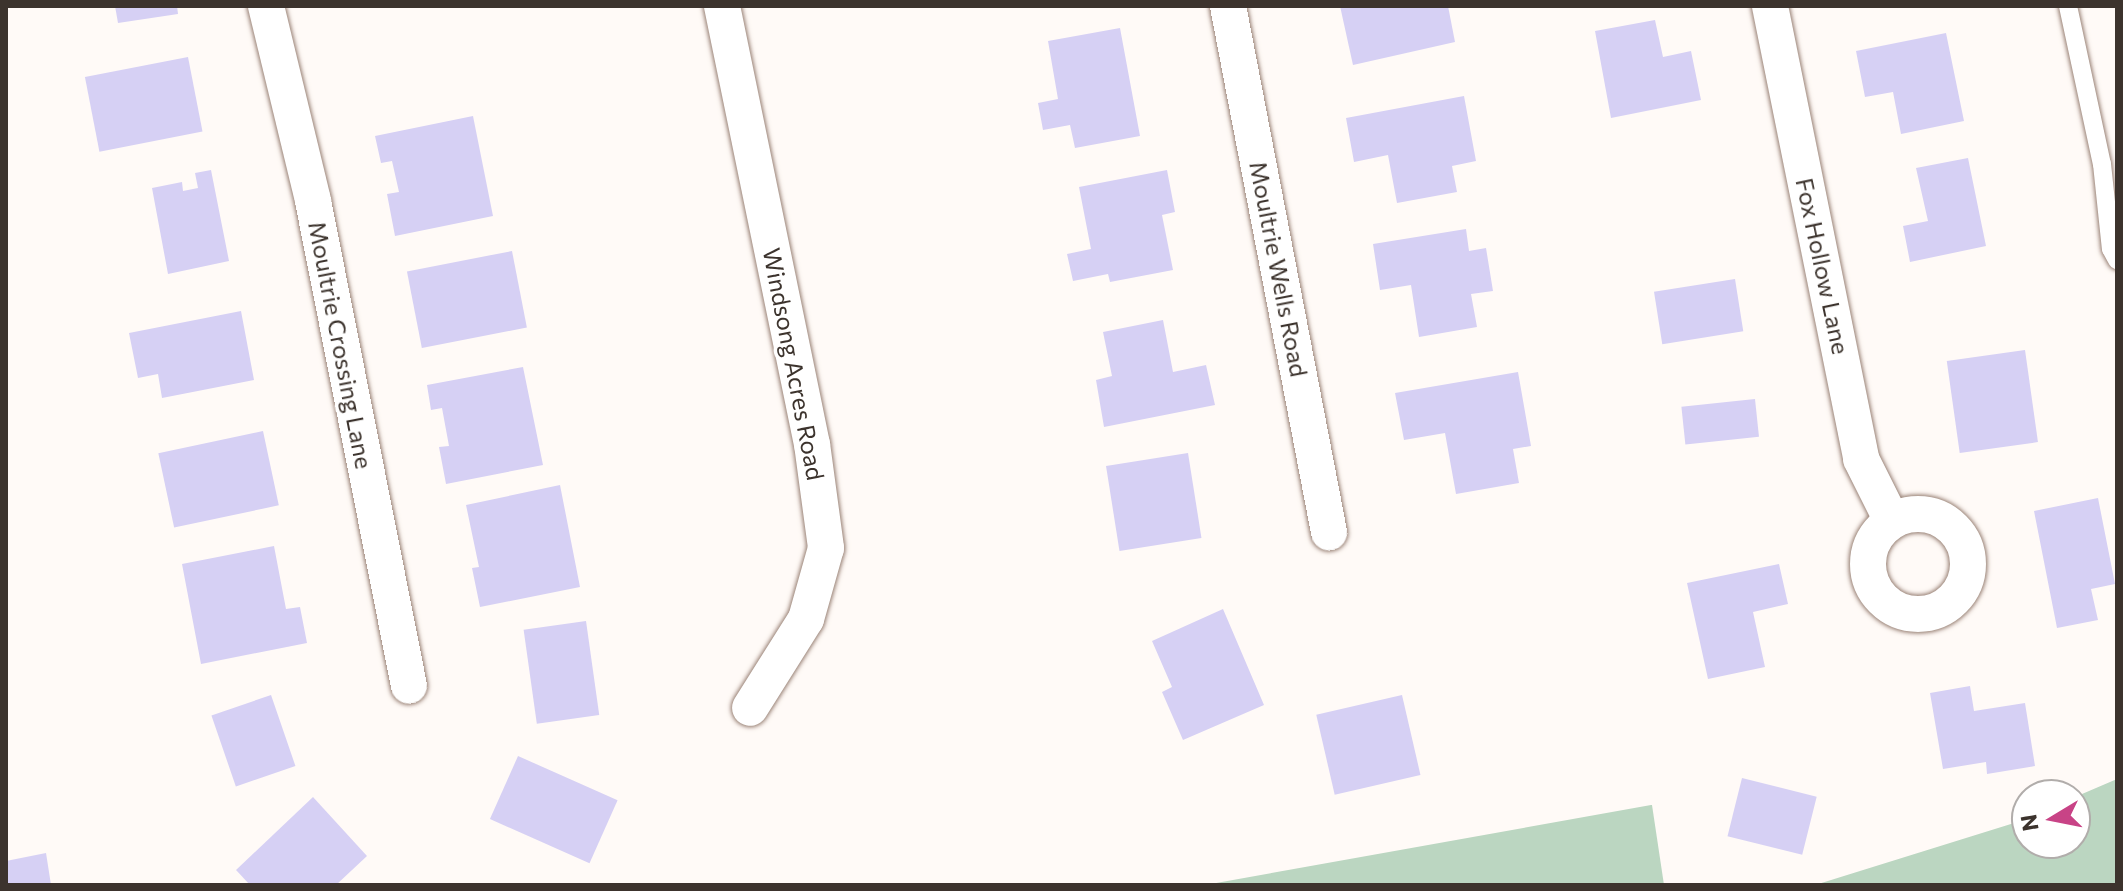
<!DOCTYPE html>
<html>
<head>
<meta charset="utf-8">
<style>
	body { margin:0 }
	#map { position:relative; width:2123px; height:891px; overflow:hidden; background:#fffaf7; font-family:Commissioner,sans-serif }
	div>[style] { position:absolute }
	.green>* { inset:0; background:#bbd6c1 }
	.building>* { inset:0; background:#d6d0f4; transform-origin:0 0 }
	.roads { filter:drop-shadow(0 0 2px #9b8478) drop-shadow(0 0 2px #9b8478) }
	.lane>* { height:18px; margin:-9px; padding:0 9px; transform-origin:9px; border-radius:9px; background:#fff }
	.street>* { height:36px; margin:-18px; padding:0 18px; transform-origin:18px; border-radius:18px; background:#fff }
	.street>.ring { margin:-18px; padding:0; box-sizing:content-box; background:none; border:36px solid #fff; border-radius:50% }
	span { translate:-50% -50%; white-space:nowrap; text-align:center; line-height:1.15; -webkit-text-stroke:7px #fff; paint-order:stroke }
	.street-label { font-size:24px; color:#3c332d }
	.frame { position:absolute; inset:0; border:8px solid #3c332d; pointer-events:none }
	.north { position:absolute; left:2011px; top:779px; width:80px; height:80px; box-sizing:border-box; background:#fff; border:2px solid #b1adab; border-radius:50%; rotate:260deg; font-size:22px; font-weight:700; line-height:32px; text-align:center; color:#3c332d }
	.north::after { content:''; display:block; margin:auto; width:28px; height:36px; background:#c84386; clip-path:polygon(50% 0,100% 100%,50% 72%,0 100%) }
</style>
</head>
<body>
<div id="map">
	<div class="green">
		<div style="clip-path:polygon(2117px 779px,2117px 885px,1815px 885px,2027px 819px,2027px 843px,2075px 843px,2075px 797px)"></div>
		<div style="clip-path:polygon(1652px 805px,1664px 885px,1205px 885px,1651px 805px)"></div>
	</div>
	<div class="building">
		<div style="clip-path:polygon(115px 6px,177px 6px,178px 14px,118px 23px)"></div>
		<div style="clip-path:polygon(1340px 6px,1448px 6px,1455px 42px,1353px 65px)"></div>
		<div style="clip-path:polygon(1655px 20px,1663px 57px,1691px 51px,1701px 100px,1611px 118px,1595px 31px)"></div>
		<div style="clip-path:polygon(1120px 28px,1140px 136px,1075px 148px,1070px 125px,1043px 130px,1038px 103px,1058px 99px,1048px 41px)"></div>
		<div style="clip-path:polygon(1946px 33px,1964px 121px,1901px 134px,1893px 92px,1865px 97px,1856px 51px)"></div>
		<div style="left:188px;top:57px;width:76px;height:105px;rotate:79deg"></div>
		<div style="clip-path:polygon(1464px 96px,1476px 161px,1452px 166px,1457px 192px,1397px 203px,1388px 155px,1354px 162px,1346px 118px)"></div>
		<div style="clip-path:polygon(473px 116px,493px 216px,395px 236px,387px 194px,399px 192px,392px 161px,381px 163px,375px 136px)"></div>
		<div style="clip-path:polygon(1968px 158px,1986px 246px,1910px 262px,1903px 226px,1928px 221px,1916px 168px)"></div>
		<div style="clip-path:polygon(211px 170px,229px 261px,168px 274px,152px 188px,182px 182px,183px 191px,198px 188px,195px 173px)"></div>
		<div style="clip-path:polygon(1167px 170px,1175px 212px,1162px 215px,1173px 270px,1110px 282px,1108px 274px,1073px 281px,1067px 254px,1091px 249px,1079px 187px)"></div>
		<div style="clip-path:polygon(1466px 229px,1469px 251px,1486px 248px,1493px 291px,1471px 294px,1477px 327px,1419px 337px,1411px 285px,1380px 290px,1373px 244px)"></div>
		<div style="left:512px;top:251px;width:78px;height:107px;rotate:79deg"></div>
		<div style="left:1735px;top:279px;width:53px;height:82px;rotate:81deg"></div>
		<div style="clip-path:polygon(241px 311px,254px 380px,162px 398px,158px 374px,138px 378px,129px 333px)"></div>
		<div style="clip-path:polygon(1163px 320px,1173px 372px,1206px 365px,1215px 405px,1104px 427px,1096px 380px,1112px 376px,1103px 332px)"></div>
		<div style="left:2025px;top:350px;width:93px;height:79px;rotate:82deg"></div>
		<div style="clip-path:polygon(523px 367px,543px 465px,446px 484px,439px 447px,449px 446px,442px 408px,431px 410px,427px 385px)"></div>
		<div style="clip-path:polygon(1518px 372px,1531px 446px,1513px 449px,1519px 483px,1456px 494px,1445px 433px,1404px 440px,1395px 393px)"></div>
		<div style="left:1755px;top:399px;width:38px;height:74px;rotate:84deg"></div>
		<div style="left:263px;top:431px;width:76px;height:107px;rotate:78deg"></div>
		<div style="left:1188px;top:453px;width:86px;height:83px;rotate:81deg"></div>
		<div style="clip-path:polygon(560px 485px,580px 587px,480px 607px,472px 568px,479px 567px,466px 505px)"></div>
		<div style="clip-path:polygon(2098px 498px,2115px 584px,2091px 589px,2098px 620px,2057px 628px,2034px 511px)"></div>
		<div style="clip-path:polygon(274px 546px,286px 609px,300px 607px,307px 643px,201px 664px,182px 564px)"></div>
		<div style="clip-path:polygon(1779px 564px,1788px 604px,1753px 612px,1765px 667px,1708px 679px,1687px 583px)"></div>
		<div style="clip-path:polygon(1223px 609px,1264px 705px,1183px 740px,1162px 692px,1172px 687px,1152px 641px)"></div>
		<div style="left:586px;top:621px;width:95px;height:63px;rotate:82deg"></div>
		<div style="clip-path:polygon(1970px 686px,1974px 711px,2025px 703px,2035px 766px,1987px 774px,1986px 762px,1943px 769px,1930px 693px)"></div>
		<div style="left:271px;top:695px;width:75px;height:63px;rotate:71deg"></div>
		<div style="left:1402px;top:695px;width:82px;height:88px;rotate:77deg"></div>
		<div style="left:518px;top:756px;width:109px;height:69px;rotate:24deg"></div>
		<div style="left:1742px;top:778px;width:77px;height:60px;rotate:14deg"></div>
		<div style="clip-path:polygon(313px 797px,367px 856px,336px 885px,250px 885px,236px 870px)"></div>
		<div style="clip-path:polygon(46px 853px,51px 885px,6px 885px,6px 861px)"></div>
	</div>
	<div class="roads">
		<div class="lane">
			<div style="left:2068px;top:6px;width:162px;rotate:77.9deg"></div>
			<div style="left:2102px;top:164px;width:85px;rotate:84deg"></div>
			<div style="left:2111px;top:249px;width:13px;rotate:61deg"></div>
		</div>
		<div class="street">
			<div style="left:266px;top:6px;width:201px;rotate:76.4deg"></div>
			<div style="left:313px;top:201px;width:494px;rotate:78.8deg"></div>
			<div style="left:722px;top:6px;width:447px;rotate:78.4deg"></div>
			<div style="left:812px;top:444px;width:105px;rotate:82.3deg"></div>
			<div style="left:826px;top:548px;width:74px;rotate:105.7deg"></div>
			<div style="left:806px;top:619px;width:105px;rotate:122.2deg"></div>
			<div style="left:1228px;top:6px;width:536px;rotate:79.13deg"></div>
			<div style="left:1770px;top:6px;width:462px;rotate:78.6deg"></div>
			<div style="left:1861px;top:459px;width:69px;rotate:63.4deg"></div>
			<div class="ring" style="left:1868px;top:514px;width:64px;height:64px"></div>
		</div>
	</div>
	<div class="street-label">
		<span style="left:1823px;top:266px;rotate:78deg">Fox Hollow Lane</span>
		<span style="left:1279px;top:269px;rotate:79deg">Moultrie Wells Road</span>
		<span style="left:341px;top:345px;rotate:79deg">Moultrie Crossing Lane</span>
		<span style="left:794px;top:364px;rotate:79deg">Windsong Acres Road</span>
	</div>
	<div class="frame"></div>
	<div class="north">N</div>
</div>
</body>
</html>
